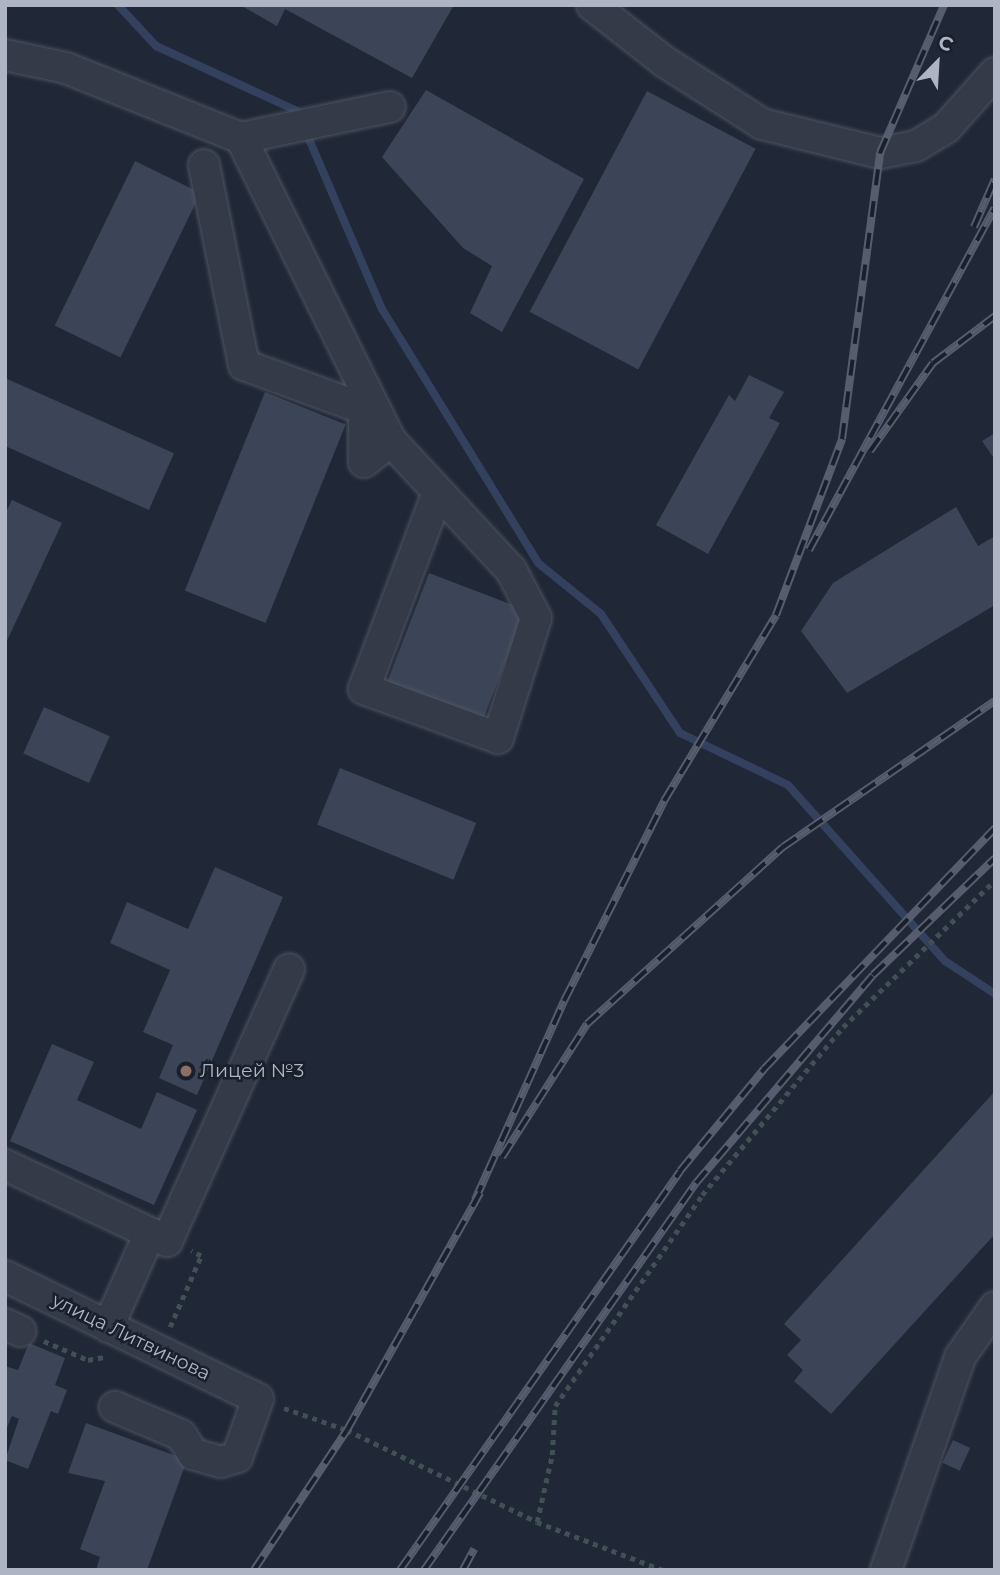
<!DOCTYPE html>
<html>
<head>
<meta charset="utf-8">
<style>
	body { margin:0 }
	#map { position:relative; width:1000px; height:1575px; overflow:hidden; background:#202736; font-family:Montserrat,sans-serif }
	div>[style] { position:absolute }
	.stream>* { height:8px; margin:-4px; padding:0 4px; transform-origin:4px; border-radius:4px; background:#34415e }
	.building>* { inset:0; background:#3c4557; transform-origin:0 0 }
	.path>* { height:4.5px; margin-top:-2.25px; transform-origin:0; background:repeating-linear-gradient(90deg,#405055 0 5px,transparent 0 10px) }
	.roads { filter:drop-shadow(0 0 2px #4e5462) drop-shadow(0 0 2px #4e5462) }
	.minor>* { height:30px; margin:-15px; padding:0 15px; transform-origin:15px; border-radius:15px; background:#343a47 }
	.rail>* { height:8px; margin-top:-4px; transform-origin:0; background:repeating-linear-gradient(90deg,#191f2b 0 16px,#555d6e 0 32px); box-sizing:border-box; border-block:2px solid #555d6e }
	.dots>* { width:19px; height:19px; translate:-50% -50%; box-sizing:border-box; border:4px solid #191f2b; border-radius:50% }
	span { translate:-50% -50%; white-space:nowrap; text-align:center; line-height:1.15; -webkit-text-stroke:5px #191f2b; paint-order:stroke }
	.poi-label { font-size:19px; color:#aeb4c4 }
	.left { translate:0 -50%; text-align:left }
	.street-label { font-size:19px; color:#aeb4c4 }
	.frame { position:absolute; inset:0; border:7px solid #aeb4c4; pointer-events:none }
	.north { position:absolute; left:902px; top:28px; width:70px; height:70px; -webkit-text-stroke:5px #191f2b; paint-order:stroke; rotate:24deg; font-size:19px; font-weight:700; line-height:28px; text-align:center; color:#aeb4c4 }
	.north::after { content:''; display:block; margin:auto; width:24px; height:32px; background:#aeb4c4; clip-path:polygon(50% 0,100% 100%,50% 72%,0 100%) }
</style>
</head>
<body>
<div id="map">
	<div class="stream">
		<div style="left:118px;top:5px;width:56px;rotate:47.2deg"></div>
		<div style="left:156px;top:46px;width:155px;rotate:24.7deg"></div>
		<div style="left:297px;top:111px;width:215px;rotate:66.8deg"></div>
		<div style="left:382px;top:309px;width:298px;rotate:58.4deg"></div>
		<div style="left:538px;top:563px;width:81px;rotate:39deg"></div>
		<div style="left:601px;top:614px;width:143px;rotate:56.4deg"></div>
		<div style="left:680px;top:733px;width:120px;rotate:25.7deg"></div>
		<div style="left:788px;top:785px;width:236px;rotate:48.3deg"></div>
		<div style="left:945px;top:961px;width:60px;rotate:33.4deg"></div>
	</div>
	<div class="building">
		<div style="clip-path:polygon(240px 5px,454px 5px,412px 78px,285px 9px,277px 26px)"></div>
		<div style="clip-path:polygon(426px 90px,584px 179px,502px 332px,470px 313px,492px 266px,463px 248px,382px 157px)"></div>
		<div style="left:647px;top:91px;width:123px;height:250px;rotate:28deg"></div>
		<div style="left:135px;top:161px;width:73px;height:183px;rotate:26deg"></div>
		<div style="clip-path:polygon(749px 375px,784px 392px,769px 418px,780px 423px,708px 554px,656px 525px,729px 395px,735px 401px)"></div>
		<div style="left:5px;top:378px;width:185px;height:62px;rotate:24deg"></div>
		<div style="left:265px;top:392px;width:87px;height:214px;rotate:22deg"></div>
		<div style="clip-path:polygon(995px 433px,995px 460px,982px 441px)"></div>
		<div style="clip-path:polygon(12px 500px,62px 523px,5px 645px,5px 514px)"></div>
		<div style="clip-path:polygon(956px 507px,978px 546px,995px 536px,995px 605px,847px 693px,801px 631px,833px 583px)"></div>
		<div style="left:429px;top:573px;width:103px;height:117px;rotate:21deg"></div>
		<div style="left:44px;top:707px;width:72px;height:51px;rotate:24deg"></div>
		<div style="left:340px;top:768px;width:147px;height:61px;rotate:22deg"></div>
		<div style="clip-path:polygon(215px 867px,283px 897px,197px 1095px,159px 1078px,173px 1045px,143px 1032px,170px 970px,110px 943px,127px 902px,188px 929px)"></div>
		<div style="clip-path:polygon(52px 1044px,94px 1062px,77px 1100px,141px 1129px,157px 1092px,197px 1110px,154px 1205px,10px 1141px)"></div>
		<div style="clip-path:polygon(995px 1091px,995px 1234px,831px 1414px,794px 1381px,803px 1370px,787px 1355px,801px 1340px,784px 1324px)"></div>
		<div style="clip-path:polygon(29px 1343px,65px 1358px,55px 1385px,67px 1390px,58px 1414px,51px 1411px,28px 1469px,5px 1460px,19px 1419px,12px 1416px,5px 1432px,5px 1366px,18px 1370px)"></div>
		<div style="clip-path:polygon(86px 1423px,187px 1460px,147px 1570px,96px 1570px,100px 1557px,80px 1549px,105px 1481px,68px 1473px)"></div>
		<div style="left:953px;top:1440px;width:19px;height:25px;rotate:25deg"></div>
	</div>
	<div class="path">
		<div style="left:170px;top:1327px;width:77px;rotate:-66.4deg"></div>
		<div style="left:201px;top:1256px;width:11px;rotate:-153deg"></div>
		<div style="left:44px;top:1341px;width:48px;rotate:23.4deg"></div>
		<div style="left:88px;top:1360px;width:16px;rotate:-11deg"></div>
		<div style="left:284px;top:1408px;width:67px;rotate:19.2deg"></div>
		<div style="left:347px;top:1430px;width:211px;rotate:25.8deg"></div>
		<div style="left:537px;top:1522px;width:135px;rotate:20.9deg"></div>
		<div style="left:537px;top:1522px;width:69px;rotate:-77.4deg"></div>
		<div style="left:552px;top:1455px;width:49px;rotate:-86.5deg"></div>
		<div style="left:555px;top:1406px;width:257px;rotate:-55.1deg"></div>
		<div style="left:702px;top:1195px;width:219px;rotate:-50deg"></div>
		<div style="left:843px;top:1027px;width:211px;rotate:-44deg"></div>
	</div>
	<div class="roads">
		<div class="minor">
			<div style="left:592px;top:5px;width:93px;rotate:38deg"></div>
			<div style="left:665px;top:62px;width:115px;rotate:32.6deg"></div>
			<div style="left:762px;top:124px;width:122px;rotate:13.8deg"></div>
			<div style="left:880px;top:153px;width:37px;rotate:-11deg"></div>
			<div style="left:916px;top:146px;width:35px;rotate:-31deg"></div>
			<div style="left:946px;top:128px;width:74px;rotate:-48.3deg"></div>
			<div style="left:5px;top:55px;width:62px;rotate:12deg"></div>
			<div style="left:66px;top:68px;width:188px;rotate:21.8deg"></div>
			<div style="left:241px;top:138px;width:338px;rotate:63.7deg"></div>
			<div style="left:391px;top:441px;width:176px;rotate:47.1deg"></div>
			<div style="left:511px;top:570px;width:54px;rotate:62.5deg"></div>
			<div style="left:536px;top:618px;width:126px;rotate:107.6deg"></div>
			<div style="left:498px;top:738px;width:143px;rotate:-159.9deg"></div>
			<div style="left:364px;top:689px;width:210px;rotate:-69.4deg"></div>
			<div style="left:241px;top:138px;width:152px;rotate:-11.8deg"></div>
			<div style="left:204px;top:165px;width:204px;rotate:78.7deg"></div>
			<div style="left:244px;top:365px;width:128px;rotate:20.1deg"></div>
			<div style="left:364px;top:409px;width:53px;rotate:90deg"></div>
			<div style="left:364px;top:462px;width:34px;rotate:-38deg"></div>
			<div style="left:5px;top:1165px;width:179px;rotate:25.1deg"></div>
			<div style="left:167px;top:1241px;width:298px;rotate:-65.8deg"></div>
			<div style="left:5px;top:1276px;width:281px;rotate:25.9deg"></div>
			<div style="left:258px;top:1399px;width:62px;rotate:109.9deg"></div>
			<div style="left:237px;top:1457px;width:17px;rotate:163deg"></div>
			<div style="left:221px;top:1462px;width:29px;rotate:-164deg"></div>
			<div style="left:193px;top:1454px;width:22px;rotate:-122deg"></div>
			<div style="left:181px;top:1435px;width:72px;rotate:-157deg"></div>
			<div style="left:5px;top:1324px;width:17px;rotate:25deg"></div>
			<div style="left:108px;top:1327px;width:103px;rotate:-65.9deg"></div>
			<div style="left:886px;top:1570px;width:225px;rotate:-70.8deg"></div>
			<div style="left:960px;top:1357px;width:61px;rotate:-55deg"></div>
		</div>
	</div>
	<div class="rail">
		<div style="left:974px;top:227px;width:52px;rotate:-66.4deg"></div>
		<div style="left:870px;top:451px;width:108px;rotate:-54.4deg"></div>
		<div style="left:933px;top:363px;width:78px;rotate:-37.2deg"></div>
		<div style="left:809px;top:550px;width:389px;rotate:-61.5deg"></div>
		<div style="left:502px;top:1157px;width:158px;rotate:-57.4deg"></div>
		<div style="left:587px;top:1024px;width:264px;rotate:-42.1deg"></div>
		<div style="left:783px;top:847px;width:257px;rotate:-34.6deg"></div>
		<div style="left:475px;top:1200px;width:218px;rotate:-65.9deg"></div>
		<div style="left:564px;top:1001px;width:224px;rotate:-63.4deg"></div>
		<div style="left:664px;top:801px;width:217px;rotate:-58.9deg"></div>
		<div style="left:776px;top:615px;width:188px;rotate:-69.4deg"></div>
		<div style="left:842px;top:439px;width:289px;rotate:-82.4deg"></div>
		<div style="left:880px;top:153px;width:161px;rotate:-66.6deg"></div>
		<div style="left:254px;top:1570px;width:168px;rotate:-56.4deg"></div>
		<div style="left:347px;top:1430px;width:272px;rotate:-60.7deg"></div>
		<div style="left:400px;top:1570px;width:487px;rotate:-54.9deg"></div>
		<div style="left:680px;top:1171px;width:132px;rotate:-50.5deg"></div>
		<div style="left:764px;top:1069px;width:334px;rotate:-46.2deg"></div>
		<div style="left:424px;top:1570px;width:473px;rotate:-54.9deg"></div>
		<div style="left:696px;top:1183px;width:273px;rotate:-49.6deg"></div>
		<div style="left:873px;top:975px;width:169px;rotate:-43.8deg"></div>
		<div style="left:463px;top:1570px;width:24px;rotate:-62deg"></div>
	</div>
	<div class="dots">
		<div style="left:186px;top:1071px;background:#8d6e63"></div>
	</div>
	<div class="poi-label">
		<span class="left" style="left:200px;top:1071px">Лицей №3</span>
	</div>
	<div class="street-label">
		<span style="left:131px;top:1337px;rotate:26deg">улица Литвинова</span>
	</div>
	<div class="frame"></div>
	<div class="north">С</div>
</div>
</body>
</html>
